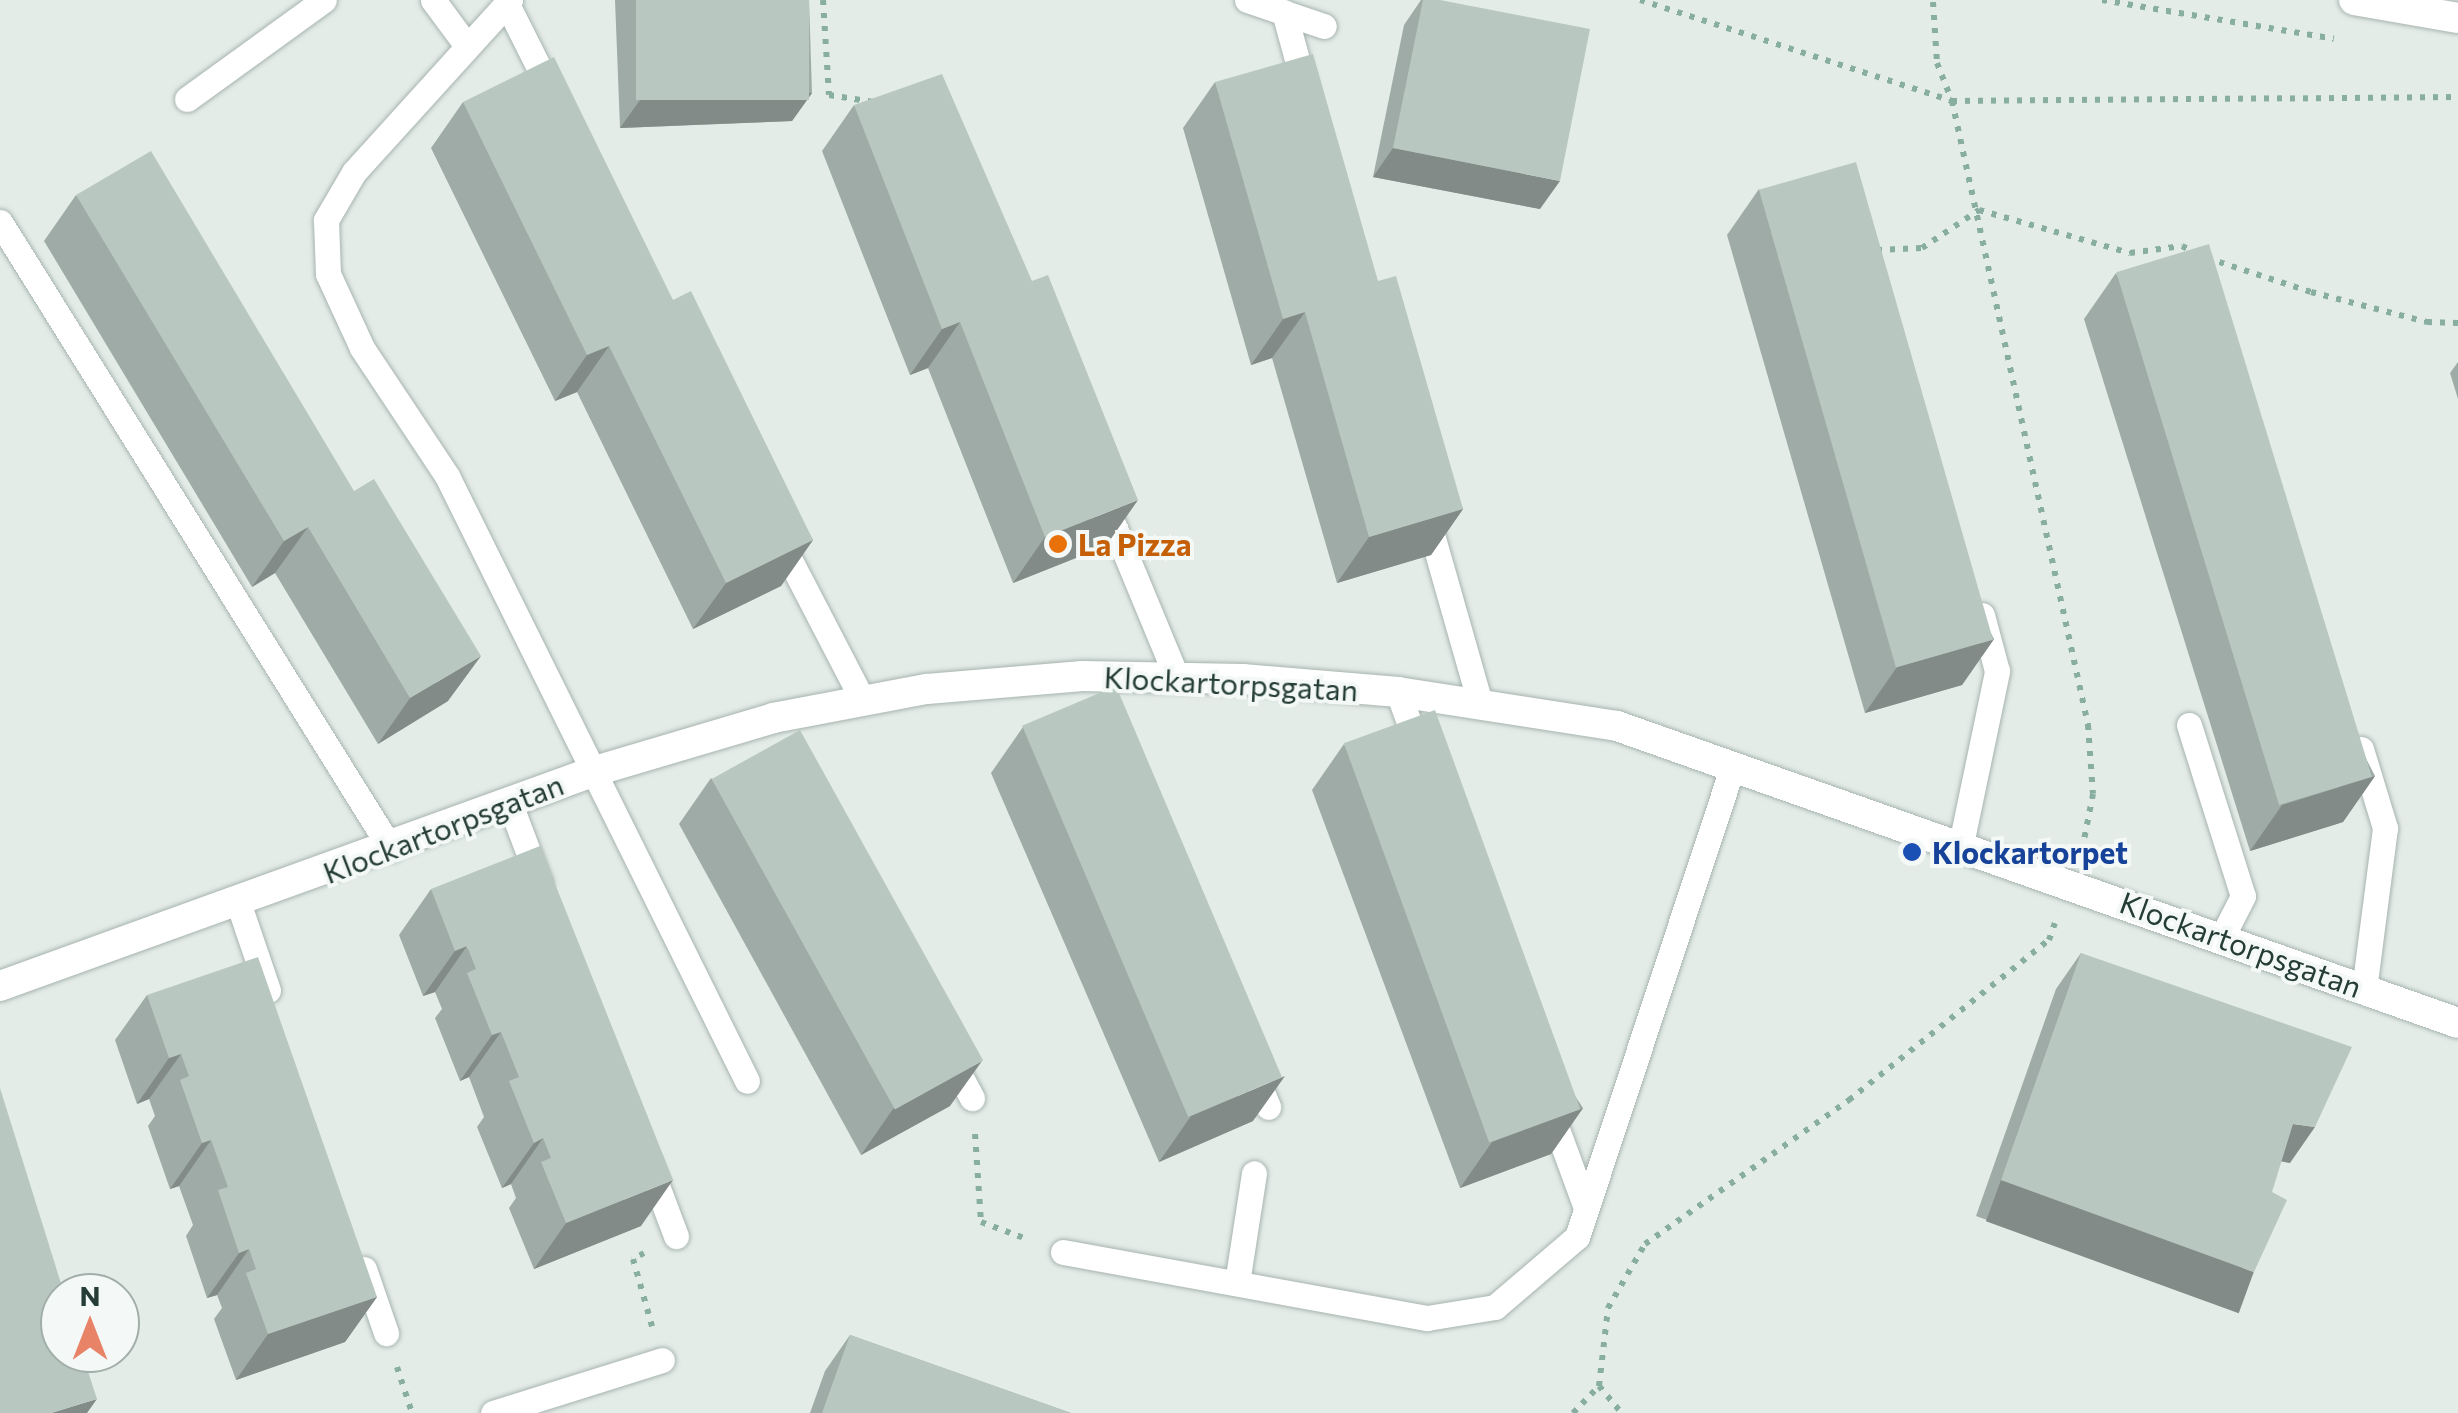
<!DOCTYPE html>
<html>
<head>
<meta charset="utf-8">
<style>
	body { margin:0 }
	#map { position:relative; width:2458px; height:1413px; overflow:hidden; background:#e4ece8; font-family:Commissioner,sans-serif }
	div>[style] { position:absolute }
	.path>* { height:6px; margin-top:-3px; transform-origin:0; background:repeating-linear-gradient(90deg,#87aea0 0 5px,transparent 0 13px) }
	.roads { filter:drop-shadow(0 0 2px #a7b4af) drop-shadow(0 0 2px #a7b4af) }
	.service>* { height:25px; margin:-12.5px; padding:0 12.5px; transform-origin:12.5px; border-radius:12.5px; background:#fff }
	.tertiary>* { height:30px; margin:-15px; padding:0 15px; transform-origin:15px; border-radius:15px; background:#fff }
	.secondary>* { height:30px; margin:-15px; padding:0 15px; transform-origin:15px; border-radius:15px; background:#fff }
	.wall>* { inset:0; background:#9faba6 }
	.shaded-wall>* { inset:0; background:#828b87; transform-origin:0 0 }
	.building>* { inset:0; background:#b9c7c1; transform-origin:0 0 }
	.dots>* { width:28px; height:28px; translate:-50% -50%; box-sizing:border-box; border:5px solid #f4f9f7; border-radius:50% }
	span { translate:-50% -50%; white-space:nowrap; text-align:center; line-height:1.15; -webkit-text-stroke:8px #f4f9f7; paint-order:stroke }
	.food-label { font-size:30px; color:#c56008; font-weight:700 }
	.left { translate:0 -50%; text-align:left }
	.street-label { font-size:30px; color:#253d36 }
	.transit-label { font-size:30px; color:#164399; font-weight:700 }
	.north { position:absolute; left:40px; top:1273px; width:100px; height:100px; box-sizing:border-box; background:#f4f9f7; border:2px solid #a1aeaa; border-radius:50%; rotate:0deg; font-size:28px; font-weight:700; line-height:40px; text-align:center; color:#253d36 }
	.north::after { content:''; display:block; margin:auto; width:35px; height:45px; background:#e88367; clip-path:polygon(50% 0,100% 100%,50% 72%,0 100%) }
</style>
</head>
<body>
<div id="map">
	<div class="path">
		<div style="left:823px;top:0;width:95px;rotate:86.4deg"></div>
		<div style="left:829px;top:95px;width:45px;rotate:9deg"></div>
		<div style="left:1640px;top:0;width:328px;rotate:17.9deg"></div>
		<div style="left:1952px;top:101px;width:639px;rotate:77.7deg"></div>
		<div style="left:2088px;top:725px;width:69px;rotate:85.9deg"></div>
		<div style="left:2093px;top:794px;width:52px;rotate:101.1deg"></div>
		<div style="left:2102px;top:0;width:235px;rotate:9.5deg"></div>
		<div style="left:1933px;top:2px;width:61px;rotate:86.2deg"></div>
		<div style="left:1937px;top:63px;width:41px;rotate:68.5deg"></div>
		<div style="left:1952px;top:101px;width:506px;rotate:-0.45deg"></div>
		<div style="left:1877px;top:250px;width:45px;rotate:-2.5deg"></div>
		<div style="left:1922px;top:248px;width:69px;rotate:-33.7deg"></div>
		<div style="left:1979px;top:210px;width:157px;rotate:15.9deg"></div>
		<div style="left:2130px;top:253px;width:52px;rotate:-7.7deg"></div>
		<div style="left:2182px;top:246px;width:16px;rotate:27deg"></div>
		<div style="left:2207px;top:258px;width:109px;rotate:18.1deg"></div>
		<div style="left:2311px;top:292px;width:120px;rotate:14.5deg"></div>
		<div style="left:2427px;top:322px;width:31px;rotate:2deg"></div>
		<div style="left:975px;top:1134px;width:88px;rotate:86.1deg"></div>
		<div style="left:981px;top:1222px;width:49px;rotate:20.3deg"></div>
		<div style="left:644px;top:1253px;width:13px;rotate:151deg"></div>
		<div style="left:633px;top:1259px;width:70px;rotate:74.2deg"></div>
		<div style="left:397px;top:1367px;width:48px;rotate:71.9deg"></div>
		<div style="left:1599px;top:1386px;width:35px;rotate:50deg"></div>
		<div style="left:1573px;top:1413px;width:37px;rotate:-46deg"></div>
		<div style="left:1599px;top:1386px;width:79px;rotate:-83.4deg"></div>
		<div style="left:1608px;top:1308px;width:74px;rotate:-60deg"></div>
		<div style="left:1645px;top:1244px;width:250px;rotate:-35.2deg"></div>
		<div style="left:1849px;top:1100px;width:256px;rotate:-38.7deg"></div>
		<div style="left:2049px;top:940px;width:18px;rotate:-71deg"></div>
	</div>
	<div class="roads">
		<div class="service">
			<div style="left:433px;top:0;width:57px;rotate:53.5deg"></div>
			<div style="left:510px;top:0;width:232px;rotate:132.2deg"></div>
			<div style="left:354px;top:172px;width:56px;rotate:120.3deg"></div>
			<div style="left:326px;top:220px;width:54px;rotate:87.9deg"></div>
			<div style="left:328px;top:274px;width:81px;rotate:65.3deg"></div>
			<div style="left:362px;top:348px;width:154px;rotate:56.4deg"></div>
			<div style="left:447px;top:476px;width:675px;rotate:63.62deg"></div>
			<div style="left:1247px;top:0;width:81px;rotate:18.7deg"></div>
			<div style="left:506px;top:2px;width:105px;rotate:63.4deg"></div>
			<div style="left:1284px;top:12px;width:80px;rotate:74.7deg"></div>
			<div style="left:187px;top:99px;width:169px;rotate:-35.9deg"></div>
			<div style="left:0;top:222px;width:739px;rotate:58.05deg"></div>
			<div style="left:1104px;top:502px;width:191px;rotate:67.5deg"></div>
			<div style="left:1427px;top:517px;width:193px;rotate:74.1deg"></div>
			<div style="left:778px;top:537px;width:185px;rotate:62.6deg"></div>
			<div style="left:1398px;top:692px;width:65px;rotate:70.2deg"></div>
			<div style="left:2189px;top:725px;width:179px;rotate:72.5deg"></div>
			<div style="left:2243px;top:896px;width:46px;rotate:117.1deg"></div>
			<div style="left:2361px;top:749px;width:83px;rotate:73.1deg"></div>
			<div style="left:2385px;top:828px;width:162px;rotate:97.4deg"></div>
			<div style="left:510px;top:804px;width:85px;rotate:69.2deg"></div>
			<div style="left:1961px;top:844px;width:177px;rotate:-78.2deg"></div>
			<div style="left:1997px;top:671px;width:58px;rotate:-105deg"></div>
			<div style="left:239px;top:905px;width:90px;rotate:71.2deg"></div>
			<div style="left:949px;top:1055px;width:49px;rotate:61.9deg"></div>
			<div style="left:1253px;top:1071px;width:39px;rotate:67deg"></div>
			<div style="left:1550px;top:1110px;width:104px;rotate:69.8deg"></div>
			<div style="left:650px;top:1167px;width:74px;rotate:69.4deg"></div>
			<div style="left:1063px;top:1252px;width:370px;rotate:10.3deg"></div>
			<div style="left:1427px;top:1318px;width:69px;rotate:-9.2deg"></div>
			<div style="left:1495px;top:1307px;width:108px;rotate:-40.5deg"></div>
			<div style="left:1577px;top:1237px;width:496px;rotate:-71.7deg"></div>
			<div style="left:364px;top:1269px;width:68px;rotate:71deg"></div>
			<div style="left:1237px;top:1283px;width:111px;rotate:-81.2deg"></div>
			<div style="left:493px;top:1413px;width:177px;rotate:-17.4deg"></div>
		</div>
		<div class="tertiary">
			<div style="left:0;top:986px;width:636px;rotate:-19.86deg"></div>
			<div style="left:598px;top:770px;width:183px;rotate:-16.5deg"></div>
			<div style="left:773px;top:718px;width:157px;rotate:-10.7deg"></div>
			<div style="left:927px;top:689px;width:156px;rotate:-4.8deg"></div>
			<div style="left:1082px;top:676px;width:161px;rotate:1.1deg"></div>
			<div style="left:1243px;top:679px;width:156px;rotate:4.8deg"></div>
			<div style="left:1398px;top:692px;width:222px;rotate:8.8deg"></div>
			<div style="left:1617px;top:726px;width:892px;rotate:19.45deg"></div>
		</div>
		<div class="secondary">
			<div style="left:2354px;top:0;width:106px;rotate:9.8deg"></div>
		</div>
	</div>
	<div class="wall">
		<div style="clip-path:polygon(615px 0,809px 0,812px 93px,792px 121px,620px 128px)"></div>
		<div style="clip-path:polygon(1421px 0,1440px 0,1540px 209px,1373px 177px,1404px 25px)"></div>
		<div style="clip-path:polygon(1215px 82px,1378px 281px,1463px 509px,1431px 555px,1337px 583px,1272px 358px,1251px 365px,1183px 128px)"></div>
		<div style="clip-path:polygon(463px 102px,673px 300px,813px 540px,781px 586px,693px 629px,577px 392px,555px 401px,431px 148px)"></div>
		<div style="clip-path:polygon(854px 105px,1106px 546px,1013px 583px,928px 368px,910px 375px,822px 151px)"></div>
		<div style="clip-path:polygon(1759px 189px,1994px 639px,1962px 685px,1865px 713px,1727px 235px)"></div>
		<div style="clip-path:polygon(76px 195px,448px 701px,378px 744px,275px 573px,252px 587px,44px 241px)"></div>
		<div style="clip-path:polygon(2116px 273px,2375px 776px,2343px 822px,2250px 851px,2084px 319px)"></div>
		<div style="clip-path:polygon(2458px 362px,2458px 399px,2450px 373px)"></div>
		<div style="clip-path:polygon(1023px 727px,1253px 1121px,1159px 1162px,991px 773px)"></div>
		<div style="clip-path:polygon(1344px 744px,1583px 1108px,1551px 1154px,1460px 1188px,1312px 790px)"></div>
		<div style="clip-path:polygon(711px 778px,950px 1106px,861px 1155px,679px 824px)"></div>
		<div style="clip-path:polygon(431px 889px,641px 1226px,534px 1269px,509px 1208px,516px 1198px,511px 1184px,502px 1188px,477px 1127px,484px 1117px,469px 1077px,460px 1081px,435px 1018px,442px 1009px,435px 992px,423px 996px,399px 935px)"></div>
		<div style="clip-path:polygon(2081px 953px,2290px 1163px,2281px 1161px,2229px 1307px,1976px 1216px,2056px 989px)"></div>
		<div style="clip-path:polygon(147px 995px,377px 1297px,345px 1342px,236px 1380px,214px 1319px,222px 1308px,217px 1295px,207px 1298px,186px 1236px,193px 1225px,179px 1186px,170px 1189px,148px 1126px,155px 1116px,149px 1099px,137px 1104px,115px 1040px)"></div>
		<div style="clip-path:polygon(850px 1335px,1071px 1413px,810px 1413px,825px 1371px)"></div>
	</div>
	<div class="shaded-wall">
		<div style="clip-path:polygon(812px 93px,792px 121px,620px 128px,640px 100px)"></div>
		<div style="clip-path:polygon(1393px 148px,1560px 181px,1540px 209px,1373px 177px)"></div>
		<div style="clip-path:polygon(1305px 312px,1272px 358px,1251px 365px,1283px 319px)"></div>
		<div style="clip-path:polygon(960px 322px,928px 368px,910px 375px,942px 329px)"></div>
		<div style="clip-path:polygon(609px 346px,577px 392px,555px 401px,587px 355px)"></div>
		<div style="clip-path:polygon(1138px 500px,1106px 546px,1013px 583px,1045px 537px)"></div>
		<div style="clip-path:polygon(1463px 509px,1431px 555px,1337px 583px,1369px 537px)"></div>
		<div style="clip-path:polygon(308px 527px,275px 573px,252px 587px,284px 541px)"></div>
		<div style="clip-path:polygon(813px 540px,781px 586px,693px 629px,726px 583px)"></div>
		<div style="clip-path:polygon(1994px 639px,1962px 685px,1865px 713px,1897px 667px)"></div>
		<div style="clip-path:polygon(481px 656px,448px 701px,378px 744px,410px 698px)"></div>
		<div style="clip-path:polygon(2375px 776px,2343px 822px,2250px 851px,2282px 805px)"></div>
		<div style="clip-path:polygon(467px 946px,435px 992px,423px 996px,455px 951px)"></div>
		<div style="clip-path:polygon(501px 1032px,469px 1077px,460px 1081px,492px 1035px)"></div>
		<div style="clip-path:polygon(181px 1054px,149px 1099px,137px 1104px,169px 1058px)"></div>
		<div style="clip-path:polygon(982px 1061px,950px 1106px,861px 1155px,893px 1109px)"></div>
		<div style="clip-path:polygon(1285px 1076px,1253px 1121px,1159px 1162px,1191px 1116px)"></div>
		<div style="clip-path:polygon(1583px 1108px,1551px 1154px,1460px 1188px,1492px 1142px)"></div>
		<div style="clip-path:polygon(2293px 1124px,2315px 1127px,2290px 1163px,2268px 1159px)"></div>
		<div style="clip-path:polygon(543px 1138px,511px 1184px,502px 1188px,534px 1143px)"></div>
		<div style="clip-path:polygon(211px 1140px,179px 1186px,170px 1189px,202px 1143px)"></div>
		<div style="clip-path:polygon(673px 1180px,641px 1226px,534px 1269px,566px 1223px)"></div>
		<div style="left:2001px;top:1180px;width:269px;height:44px;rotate:20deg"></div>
		<div style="clip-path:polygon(249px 1249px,217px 1295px,207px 1298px,239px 1253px)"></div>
		<div style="clip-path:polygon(377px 1297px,345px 1342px,236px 1380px,268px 1334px)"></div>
		<div style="clip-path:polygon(97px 1399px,87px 1413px,51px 1413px)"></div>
	</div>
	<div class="building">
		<div style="left:636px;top:0;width:173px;height:100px"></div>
		<div style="clip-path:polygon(1423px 0,1440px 0,1590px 29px,1560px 181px,1393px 148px)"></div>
		<div style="clip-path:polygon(1313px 54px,1378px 281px,1396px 276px,1463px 509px,1369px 537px,1305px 312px,1283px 319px,1215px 82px)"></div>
		<div style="clip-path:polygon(554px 57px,673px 300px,691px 291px,813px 540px,726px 583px,609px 346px,587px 355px,463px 102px)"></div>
		<div style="clip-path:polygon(942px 74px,1032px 281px,1048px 275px,1138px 500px,1045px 537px,960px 322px,942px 329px,854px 105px)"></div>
		<div style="clip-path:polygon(151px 151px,354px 491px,374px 479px,481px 656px,410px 698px,308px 527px,284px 541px,76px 195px)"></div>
		<div style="left:1856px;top:162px;width:497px;height:101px;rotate:74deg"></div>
		<div style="left:2209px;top:244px;width:557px;height:97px;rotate:73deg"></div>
		<div style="left:1116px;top:686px;width:425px;height:102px;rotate:67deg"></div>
		<div style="left:1435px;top:710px;width:425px;height:97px;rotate:70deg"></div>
		<div style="left:800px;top:730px;width:378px;height:101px;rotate:61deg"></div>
		<div style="clip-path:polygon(540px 846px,673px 1180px,566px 1223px,541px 1162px,551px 1158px,543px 1138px,534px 1143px,509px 1081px,519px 1077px,501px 1032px,492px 1035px,467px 973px,476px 969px,467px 946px,455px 951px,431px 889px)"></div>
		<div style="clip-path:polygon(2081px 953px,2352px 1047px,2315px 1127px,2293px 1124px,2272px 1192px,2287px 1200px,2254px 1272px,2001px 1180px)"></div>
		<div style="clip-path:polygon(258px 957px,377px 1297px,268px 1334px,246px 1273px,256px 1269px,249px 1249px,239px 1253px,218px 1190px,228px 1187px,211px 1140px,202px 1143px,180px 1080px,189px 1076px,181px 1054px,169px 1058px,147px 995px)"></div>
		<div style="clip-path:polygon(0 1088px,64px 1293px,60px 1293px,60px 1353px,82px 1353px,97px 1399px,51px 1413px,0 1413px)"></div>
		<div style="clip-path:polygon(850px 1335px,1071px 1413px,822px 1413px)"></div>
	</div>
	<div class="dots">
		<div style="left:1058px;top:544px;background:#e8710a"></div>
		<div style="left:1912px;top:852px;background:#1a4fb4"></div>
	</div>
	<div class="food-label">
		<span class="left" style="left:1078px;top:544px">La Pizza</span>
	</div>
	<div class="street-label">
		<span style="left:1231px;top:683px;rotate:3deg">Klockartorpsgatan</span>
		<span style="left:443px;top:828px;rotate:-21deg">Klockartorpsgatan</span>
		<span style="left:2241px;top:944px;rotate:20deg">Klockartorpsgatan</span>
	</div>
	<div class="transit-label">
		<span class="left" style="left:1932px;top:852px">Klockartorpet</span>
	</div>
	<div class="north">N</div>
</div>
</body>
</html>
